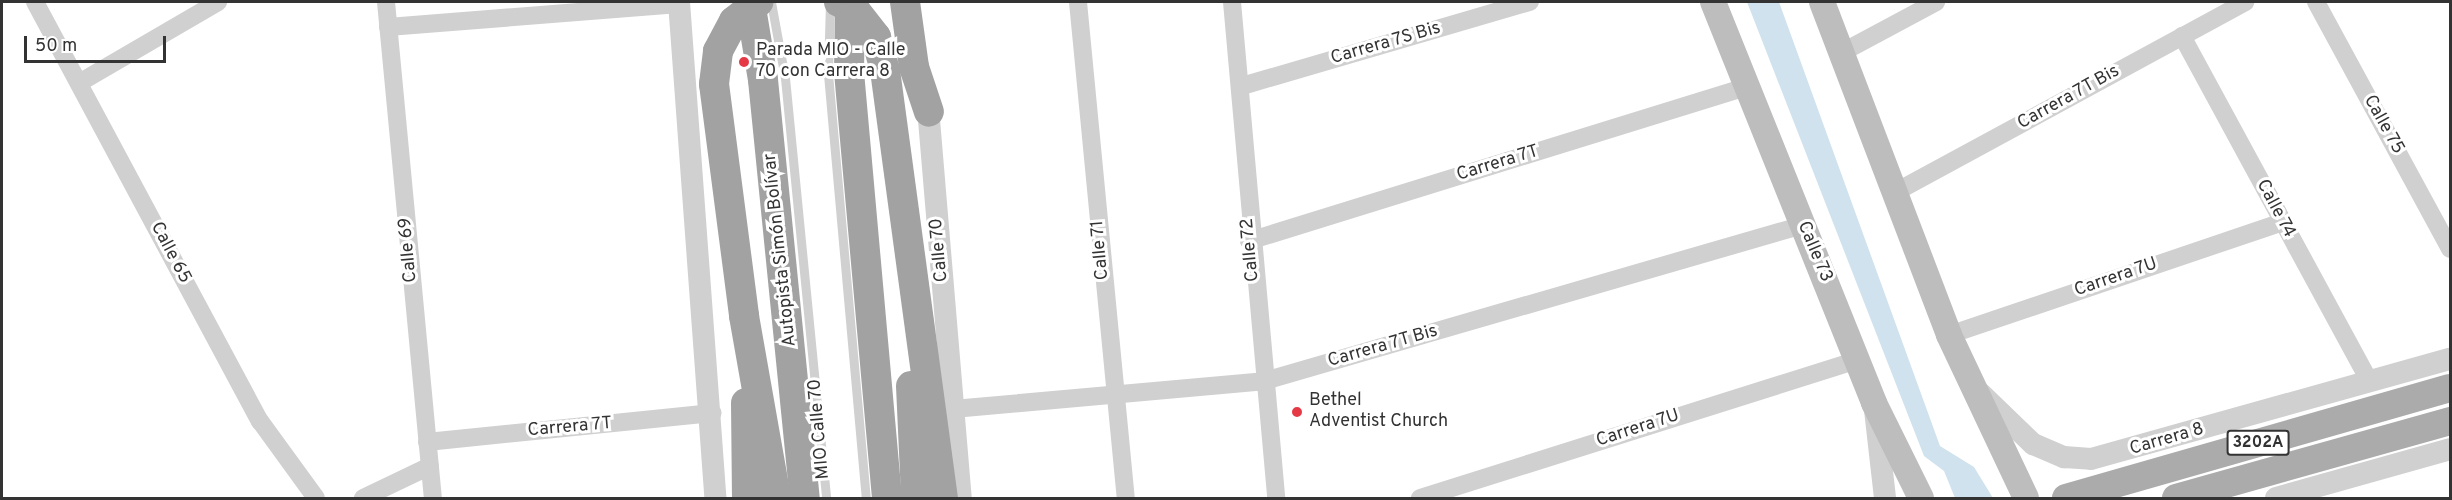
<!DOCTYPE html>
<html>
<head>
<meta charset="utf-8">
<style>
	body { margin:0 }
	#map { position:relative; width:2452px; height:500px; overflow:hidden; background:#fff; font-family:Overpass,sans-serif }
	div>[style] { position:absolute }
	.water>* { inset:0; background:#cfe2ee }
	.service>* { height:9px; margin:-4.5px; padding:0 4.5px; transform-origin:4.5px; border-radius:4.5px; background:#d0d0d0 }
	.minor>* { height:18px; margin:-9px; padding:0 9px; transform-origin:9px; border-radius:9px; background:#d0d0d0 }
	.tertiary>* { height:22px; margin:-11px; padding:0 11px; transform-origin:11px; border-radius:11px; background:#d0d0d0 }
	.secondary>* { height:26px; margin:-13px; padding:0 13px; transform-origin:13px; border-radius:13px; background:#bdbdbd }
	.primary>* { height:28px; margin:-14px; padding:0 14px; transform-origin:14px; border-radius:14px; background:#ababab }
	.trunk>* { height:30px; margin:-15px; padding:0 15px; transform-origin:15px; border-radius:15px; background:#a2a2a2 }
	.primary-bridge>* { height:28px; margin:-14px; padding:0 14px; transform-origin:14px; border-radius:14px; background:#ababab }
	.trunk-bridge>* { height:30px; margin:-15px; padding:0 15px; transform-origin:15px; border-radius:15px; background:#a2a2a2 }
	.dots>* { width:16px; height:16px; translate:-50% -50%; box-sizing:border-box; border:3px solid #fff; border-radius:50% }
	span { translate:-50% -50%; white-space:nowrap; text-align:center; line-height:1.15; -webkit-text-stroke:6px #fff; paint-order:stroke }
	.shield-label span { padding:2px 4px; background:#fff; border:2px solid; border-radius:4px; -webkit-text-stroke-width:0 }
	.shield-label { font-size:16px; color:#333; font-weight:700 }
	.street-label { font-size:18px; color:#333 }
	.poi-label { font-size:18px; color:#333 }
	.left { translate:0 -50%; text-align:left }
	.frame { position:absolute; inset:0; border:3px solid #333; pointer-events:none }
	.scale { position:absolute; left:24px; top:36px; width:142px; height:27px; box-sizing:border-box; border:3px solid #333; border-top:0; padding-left:8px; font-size:18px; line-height:21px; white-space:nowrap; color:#333; -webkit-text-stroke:4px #fff; paint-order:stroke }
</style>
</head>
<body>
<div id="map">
	<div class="water">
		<div style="clip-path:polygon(1747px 2px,1779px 2px,1940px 446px,1974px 467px,1993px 498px,1955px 498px,1944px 471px,1924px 456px)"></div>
	</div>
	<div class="service">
		<div style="left:771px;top:2px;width:77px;rotate:79.6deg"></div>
		<div style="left:785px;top:78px;width:422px;rotate:84.4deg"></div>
		<div style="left:830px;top:2px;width:72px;rotate:91.6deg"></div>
		<div style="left:828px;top:74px;width:426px;rotate:84.9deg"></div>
	</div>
	<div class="minor">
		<div style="left:35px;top:2px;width:476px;rotate:61.8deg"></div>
		<div style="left:260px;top:421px;width:95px;rotate:54deg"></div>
		<div style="left:386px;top:2px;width:498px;rotate:84.6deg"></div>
		<div style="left:1078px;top:2px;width:498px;rotate:84.5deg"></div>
		<div style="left:1232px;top:2px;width:498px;rotate:84.9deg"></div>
		<div style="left:2316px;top:2px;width:281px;rotate:61.5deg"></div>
		<div style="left:388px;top:27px;width:292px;rotate:-4.5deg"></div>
		<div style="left:2182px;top:36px;width:394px;rotate:61.5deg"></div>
		<div style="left:1841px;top:53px;width:108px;rotate:-28.2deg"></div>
		<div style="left:79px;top:83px;width:161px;rotate:-30.2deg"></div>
		<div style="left:1242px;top:86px;width:300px;rotate:-16.3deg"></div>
		<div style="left:1892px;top:194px;width:402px;rotate:-28.5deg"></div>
		<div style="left:1249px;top:241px;width:520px;rotate:-17.22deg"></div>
		<div style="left:1949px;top:335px;width:352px;rotate:-18.7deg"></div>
		<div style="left:953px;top:409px;width:312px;rotate:-5.1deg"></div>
		<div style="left:1264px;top:381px;width:561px;rotate:-16.14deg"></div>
		<div style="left:427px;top:442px;width:287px;rotate:-5.8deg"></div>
		<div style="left:363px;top:498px;width:74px;rotate:-25.5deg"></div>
		<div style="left:1420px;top:498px;width:458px;rotate:-17.5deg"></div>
	</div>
	<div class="tertiary">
		<div style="left:679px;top:2px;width:497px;rotate:85.8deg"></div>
		<div style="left:927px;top:96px;width:403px;rotate:85.2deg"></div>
		<div style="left:1980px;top:393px;width:74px;rotate:43.9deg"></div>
		<div style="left:2033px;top:444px;width:34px;rotate:23deg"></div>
		<div style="left:2064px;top:457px;width:27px;rotate:4deg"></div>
		<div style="left:2091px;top:459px;width:373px;rotate:-15.6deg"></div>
		<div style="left:1875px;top:410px;width:89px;rotate:83.5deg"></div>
		<div style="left:2276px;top:498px;width:181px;rotate:-15.7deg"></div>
	</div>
	<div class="secondary">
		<div style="left:1713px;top:2px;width:432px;rotate:68.1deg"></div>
		<div style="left:1874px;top:403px;width:106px;rotate:63.7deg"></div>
		<div style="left:1822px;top:2px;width:356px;rotate:69.1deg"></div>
		<div style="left:1949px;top:335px;width:180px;rotate:64.7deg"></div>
	</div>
	<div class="primary">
		<div style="left:2176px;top:498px;width:285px;rotate:-15.7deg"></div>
	</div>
	<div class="trunk">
		<div style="left:750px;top:2px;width:79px;rotate:80.5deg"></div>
		<div style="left:763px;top:80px;width:420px;rotate:84.3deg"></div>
		<div style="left:850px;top:2px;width:70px;rotate:90.8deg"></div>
		<div style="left:849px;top:72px;width:428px;rotate:84.9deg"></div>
		<div style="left:905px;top:2px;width:66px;rotate:82.1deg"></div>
		<div style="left:914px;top:67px;width:47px;rotate:71.6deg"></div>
		<div style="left:885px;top:70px;width:432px;rotate:82.3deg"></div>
		<div style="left:714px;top:84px;width:234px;rotate:82.6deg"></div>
		<div style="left:744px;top:316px;width:185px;rotate:80deg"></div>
		<div style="left:911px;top:386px;width:112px;rotate:87.4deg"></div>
		<div style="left:746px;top:403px;width:95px;rotate:89.4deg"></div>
	</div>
	<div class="primary-bridge">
		<div style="left:2066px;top:498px;width:399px;rotate:-16deg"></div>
	</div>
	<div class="trunk-bridge">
		<div style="left:839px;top:2px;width:18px;rotate:27deg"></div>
		<div style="left:855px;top:10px;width:34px;rotate:52deg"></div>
		<div style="left:876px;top:37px;width:34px;rotate:75deg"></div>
		<div style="left:714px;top:84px;width:33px;rotate:-83deg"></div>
		<div style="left:718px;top:51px;width:34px;rotate:-62deg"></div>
		<div style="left:734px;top:21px;width:31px;rotate:-38deg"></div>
	</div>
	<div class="dots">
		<div style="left:744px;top:62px;background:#e63946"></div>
		<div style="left:1297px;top:412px;background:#e63946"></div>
	</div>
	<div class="shield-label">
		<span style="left:2258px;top:443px">3202A</span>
	</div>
	<div class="street-label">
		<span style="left:1386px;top:44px;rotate:-16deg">Carrera 7S Bis</span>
		<span style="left:2069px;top:98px;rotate:-29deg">Carrera 7T Bis</span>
		<span style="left:2383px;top:125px;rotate:61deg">Calle 75</span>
		<span style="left:1498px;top:164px;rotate:-17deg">Carrera 7T</span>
		<span style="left:2275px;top:209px;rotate:62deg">Calle 74</span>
		<span style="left:409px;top:250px;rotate:-95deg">Calle 69</span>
		<span style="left:781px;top:250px;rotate:-96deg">Autopista Simón Bolívar</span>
		<span style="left:940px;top:250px;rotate:-95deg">Calle 70</span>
		<span style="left:1101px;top:250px;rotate:-95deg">Calle 71</span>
		<span style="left:1251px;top:250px;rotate:-95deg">Calle 72</span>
		<span style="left:1814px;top:252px;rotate:67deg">Calle 73</span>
		<span style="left:170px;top:253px;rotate:62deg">Calle 65</span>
		<span style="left:2116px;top:278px;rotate:-19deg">Carrera 7U</span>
		<span style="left:1383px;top:347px;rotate:-16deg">Carrera 7T Bis</span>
		<span style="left:570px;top:428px;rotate:-5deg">Carrera 7T</span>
		<span style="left:820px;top:429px;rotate:-95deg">MIO Calle 70</span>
		<span style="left:1638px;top:429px;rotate:-18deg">Carrera 7U</span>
		<span style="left:2167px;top:440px;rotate:-16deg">Carrera 8</span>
	</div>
	<div class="poi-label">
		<span class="left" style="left:756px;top:62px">Parada MIO - Calle<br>70 con Carrera 8</span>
		<span class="left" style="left:1309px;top:412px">Bethel<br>Adventist Church</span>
	</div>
	<div class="frame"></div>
	<div class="scale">50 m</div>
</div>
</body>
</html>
